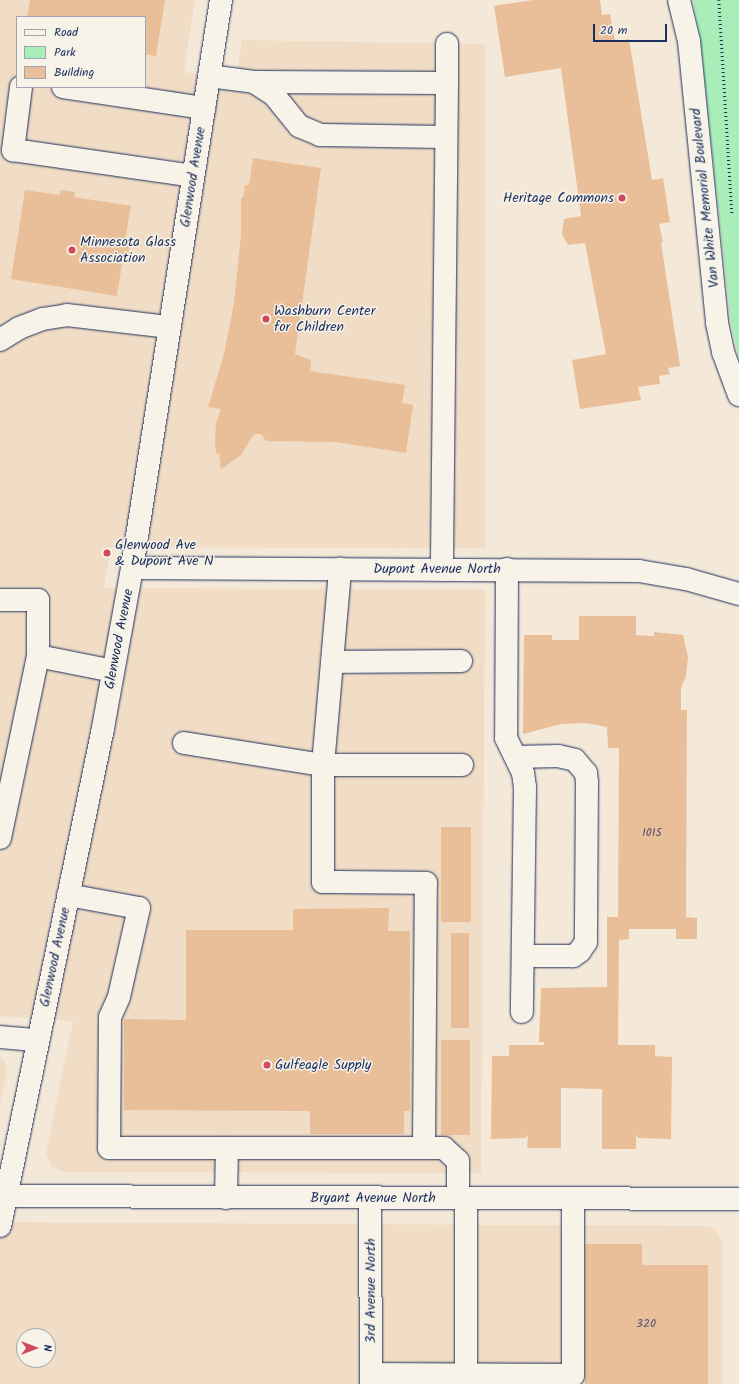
<!DOCTYPE html>
<html>
<head>
<meta charset="utf-8">
<style>
	body { margin:0 }
	#map { position:relative; width:739px; height:1384px; overflow:hidden; background:#f4e9d8; font-family:Kalam,sans-serif }
	div>[style] { position:absolute }
	.built>* { inset:0; background:#f1dcc5 }
	.green>* { inset:0; background:#a9edb8 }
	.building>* { inset:0; background:#e9bf99; transform-origin:0 0 }
	.path>* { height:2.5px; margin-top:-1.25px; transform-origin:0; background:repeating-linear-gradient(90deg,#1b2f5e 0 1px,transparent 0 4px) }
	.roads { filter:drop-shadow(0 0 1px #1b2f5e) drop-shadow(0 0 1px #1b2f5e) }
	.minor>* { height:22px; margin:-11px; padding:0 11px; transform-origin:11px; border-radius:11px; background:#f7f3e8 }
	.dots>* { width:11px; height:11px; translate:-50% -50%; box-sizing:border-box; border:2px solid #f7f3e8; border-radius:50% }
	span { translate:-50% -50%; white-space:nowrap; text-align:center; line-height:1.15; -webkit-text-stroke:3px #f7f3e8; paint-order:stroke }
	.number-label { font-size:12px; color:#4e536d }
	.number-label span { -webkit-text-stroke-width:0 }
	.street-label { font-size:14px; color:#1b2f5e }
	.poi-label { font-size:14px; color:#1b2f5e }
	.right { translate:-100% -50%; text-align:right }
	.left { translate:0 -50%; text-align:left }
	.legend { position:absolute; left:16px; top:16px; width:130px; height:72px; box-sizing:border-box; background:#f7f3e8; border:1px solid #9fa5b1; margin:0; padding:5px 7px; list-style:none; font-size:12px; color:#1b2f5e }
	.legend li { display:flex; align-items:center; gap:8px; height:20px }
	.legend b { width:20px; border:1px solid #9fa5b1 }
	.north { position:absolute; left:16px; top:1328px; width:40px; height:40px; box-sizing:border-box; background:#f7f3e8; border:1px solid #9fa5b1; border-radius:50%; rotate:90deg; font-size:11px; font-weight:700; line-height:16px; text-align:center; color:#1b2f5e }
	.north::after { content:''; display:block; margin:auto; width:14px; height:18px; background:#d1495b; clip-path:polygon(50% 0,100% 100%,50% 72%,0 100%) }
	.scale { position:absolute; left:593px; top:24px; width:74px; height:18px; box-sizing:border-box; border:2px solid #1b2f5e; border-top:0; padding-left:5px; font-size:12px; line-height:14px; white-space:nowrap; color:#1b2f5e; -webkit-text-stroke:3px #f7f3e8; paint-order:stroke }
</style>
</head>
<body>
<div id="map">
	<div class="built">
		<div style="clip-path:polygon(evenodd,0 0,195px 0,184px 72px,235px 81px,242px 40px,485px 44px,485px 548px,111px 547px,104px 588px,485px 590px,481px 1173px,62px 1172px,50px 1165px,46px 1152px,73px 1021px,0 1016px,0 0,17px 17px,145px 17px,145px 87px,17px 87px,17px 17px)"></div>
		<div style="clip-path:polygon(0 1057px,5px 1061px,7px 1072px,0 1104px)"></div>
		<div style="clip-path:polygon(evenodd,0 1222px,708px 1226px,717px 1231px,723px 1244px,722px 1384px,0 1384px,0 1222px,24px 1336px,48px 1336px,48px 1360px,24px 1360px,24px 1336px)"></div>
	</div>
	<div class="green">
		<div style="clip-path:polygon(693px 0,739px 0,739px 359px,731px 324px,700px 38px)"></div>
	</div>
	<div class="building">
		<div style="clip-path:polygon(30px 0,165px 0,156px 56px,145px 54px,145px 17px,27px 17px)"></div>
		<div style="clip-path:polygon(533px 0,600px 0,602px 15px,610px 14px,615px 42px,629px 39px,652px 180px,663px 178px,670px 222px,659px 224px,663px 242px,661px 243px,680px 366px,668px 368px,670px 374px,659px 376px,660px 384px,638px 387px,641px 400px,580px 409px,572px 360px,606px 354px,585px 243px,568px 245px,562px 234px,564px 219px,581px 216px,561px 68px,505px 77px,494px 6px)"></div>
		<div style="clip-path:polygon(253px 158px,321px 168px,295px 354px,311px 360px,310px 371px,405px 385px,402px 403px,413px 405px,406px 453px,336px 442px,266px 441px,261px 434px,254px 434px,241px 455px,221px 469px,219px 453px,216px 454px,215px 442px,216px 423px,221px 409px,208px 407px,224px 354px,234px 303px,241px 236px,241px 198px,243px 198px,245px 185px,249px 185px)"></div>
		<div style="clip-path:polygon(25px 190px,60px 195px,61px 190px,75px 192px,74px 197px,131px 206px,125px 241px,130px 242px,128px 259px,123px 258px,117px 296px,11px 279px)"></div>
		<div style="clip-path:polygon(579px 616px,636px 616px,636px 635px,654px 636px,654px 632px,683px 635px,688px 657px,686px 676px,681px 688px,681px 710px,687px 710px,686px 917px,697px 918px,697px 939px,676px 939px,676px 929px,629px 929px,629px 939px,619px 940px,618px 1045px,655px 1045px,655px 1056px,672px 1057px,671px 1139px,638px 1138px,636px 1135px,636px 1149px,602px 1149px,602px 1089px,561px 1088px,561px 1148px,527px 1148px,528px 1135px,525px 1138px,491px 1139px,492px 1056px,509px 1056px,509px 1045px,544px 1045px,544px 1042px,539px 1042px,541px 988px,607px 987px,607px 917px,618px 917px,619px 748px,608px 748px,607px 727px,586px 723px,561px 724px,523px 734px,524px 635px,552px 635px,552px 640px,579px 640px)"></div>
		<div style="left:441px;top:827px;width:30px;height:95px"></div>
		<div style="clip-path:polygon(389px 908px,388px 931px,410px 931px,410px 1111px,404px 1111px,404px 1134px,310px 1134px,310px 1111px,124px 1110px,124px 1019px,186px 1020px,186px 930px,293px 930px,293px 909px)"></div>
		<div style="left:451px;top:933px;width:18px;height:95px"></div>
		<div style="left:441px;top:1040px;width:29px;height:95px"></div>
		<div style="clip-path:polygon(585px 1244px,642px 1244px,642px 1265px,708px 1265px,708px 1384px,585px 1384px)"></div>
	</div>
	<div class="path">
		<div style="left:719px;top:0;width:214px;rotate:86.5deg"></div>
	</div>
	<div class="roads">
		<div class="minor">
			<div style="left:679px;top:0;width:42px;rotate:76.3deg"></div>
			<div style="left:689px;top:41px;width:283px;rotate:84.3deg"></div>
			<div style="left:717px;top:323px;width:30px;rotate:78deg"></div>
			<div style="left:723px;top:352px;width:46px;rotate:69.6deg"></div>
			<div style="left:447px;top:44px;width:39px;rotate:90deg"></div>
			<div style="left:209px;top:76px;width:45px;rotate:7.6deg"></div>
			<div style="left:254px;top:82px;width:193px;rotate:0.3deg"></div>
			<div style="left:447px;top:83px;width:487px;rotate:90.6deg"></div>
			<div style="left:254px;top:82px;width:24px;rotate:33deg"></div>
			<div style="left:274px;top:95px;width:40px;rotate:51deg"></div>
			<div style="left:299px;top:126px;width:23px;rotate:23deg"></div>
			<div style="left:320px;top:135px;width:126px;rotate:0.9deg"></div>
			<div style="left:21px;top:87px;width:64px;rotate:97.2deg"></div>
			<div style="left:13px;top:150px;width:182px;rotate:8.2deg"></div>
			<div style="left:63px;top:87px;width:143px;rotate:8.5deg"></div>
			<div style="left:0;top:340px;width:22px;rotate:-32deg"></div>
			<div style="left:19px;top:328px;width:26px;rotate:-21deg"></div>
			<div style="left:43px;top:319px;width:24px;rotate:-9deg"></div>
			<div style="left:67px;top:315px;width:103px;rotate:6.7deg"></div>
			<div style="left:132px;top:568px;width:507px;rotate:0.34deg"></div>
			<div style="left:639px;top:571px;width:48px;rotate:9.7deg"></div>
			<div style="left:686px;top:579px;width:55px;rotate:15.8deg"></div>
			<div style="left:507px;top:569px;width:169px;rotate:90.3deg"></div>
			<div style="left:506px;top:738px;width:39px;rotate:64deg"></div>
			<div style="left:523px;top:773px;width:14px;rotate:82deg"></div>
			<div style="left:525px;top:787px;width:225px;rotate:90.8deg"></div>
			<div style="left:0;top:600px;width:38px"></div>
			<div style="left:38px;top:600px;width:56px;rotate:90deg"></div>
			<div style="left:332px;top:662px;width:129px;rotate:-0.4deg"></div>
			<div style="left:184px;top:743px;width:141px;rotate:9deg"></div>
			<div style="left:323px;top:765px;width:197px;rotate:-85deg"></div>
			<div style="left:516px;top:757px;width:42px;rotate:-1.4deg"></div>
			<div style="left:558px;top:756px;width:17px;rotate:13deg"></div>
			<div style="left:575px;top:760px;width:17px;rotate:50deg"></div>
			<div style="left:586px;top:773px;width:9px;rotate:84deg"></div>
			<div style="left:587px;top:782px;width:160px;rotate:90.4deg"></div>
			<div style="left:586px;top:942px;width:11px;rotate:124deg"></div>
			<div style="left:580px;top:951px;width:9px;rotate:144deg"></div>
			<div style="left:573px;top:956px;width:50px;rotate:180deg"></div>
			<div style="left:0;top:838px;width:186px;rotate:-78.2deg"></div>
			<div style="left:38px;top:656px;width:76px;rotate:11.3deg"></div>
			<div style="left:68px;top:895px;width:72px;rotate:10.4deg"></div>
			<div style="left:139px;top:908px;width:91px;rotate:102.7deg"></div>
			<div style="left:119px;top:997px;width:22px;rotate:114deg"></div>
			<div style="left:110px;top:1017px;width:131px;rotate:90.4deg"></div>
			<div style="left:109px;top:1148px;width:335px"></div>
			<div style="left:444px;top:1148px;width:19px;rotate:43deg"></div>
			<div style="left:458px;top:1161px;width:37px;rotate:90deg"></div>
			<div style="left:0;top:1037px;width:38px;rotate:5deg"></div>
			<div style="left:424px;top:1148px;width:265px;rotate:-89.6deg"></div>
			<div style="left:426px;top:883px;width:103px;rotate:-179.4deg"></div>
			<div style="left:323px;top:882px;width:117px;rotate:-90deg"></div>
			<div style="left:323px;top:765px;width:139px"></div>
			<div style="left:6px;top:1196px;width:733px;rotate:0.23deg"></div>
			<div style="left:226px;top:1198px;width:50px;rotate:-88.9deg"></div>
			<div style="left:466px;top:1198px;width:176px;rotate:90deg"></div>
			<div style="left:370px;top:1199px;width:185px;rotate:89.7deg"></div>
			<div style="left:0;top:1226px;width:509px;rotate:-78.31deg"></div>
			<div style="left:103px;top:728px;width:163px;rotate:-79.7deg"></div>
			<div style="left:132px;top:568px;width:575px;rotate:-81.09deg"></div>
			<div style="left:371px;top:1374px;width:202px;rotate:0.3deg"></div>
			<div style="left:573px;top:1375px;width:176px;rotate:-90deg"></div>
		</div>
	</div>
	<div class="dots">
		<div style="left:622px;top:198px;background:#d1495b"></div>
		<div style="left:72px;top:250px;background:#d1495b"></div>
		<div style="left:266px;top:319px;background:#d1495b"></div>
		<div style="left:107px;top:553px;background:#d1495b"></div>
		<div style="left:267px;top:1065px;background:#d1495b"></div>
	</div>
	<div class="number-label">
		<span style="left:652px;top:833px">1015</span>
		<span style="left:646px;top:1324px">320</span>
	</div>
	<div class="street-label">
		<span style="left:193px;top:177px;rotate:-81deg">Glenwood Avenue</span>
		<span style="left:705px;top:198px;rotate:-96deg">Van White Memorial Boulevard</span>
		<span style="left:437px;top:569px">Dupont Avenue North</span>
		<span style="left:119px;top:639px;rotate:-79deg">Glenwood Avenue</span>
		<span style="left:55px;top:957px;rotate:-78deg">Glenwood Avenue</span>
		<span style="left:373px;top:1198px">Bryant Avenue North</span>
		<span style="left:371px;top:1291px;rotate:-90deg">3rd Avenue North</span>
	</div>
	<div class="poi-label">
		<span class="right" style="left:614px;top:198px">Heritage Commons</span>
		<span class="left" style="left:80px;top:250px">Minnesota Glass<br>Association</span>
		<span class="left" style="left:274px;top:319px">Washburn Center<br>for Children</span>
		<span class="left" style="left:115px;top:553px">Glenwood Ave<br>&amp; Dupont Ave N</span>
		<span class="left" style="left:275px;top:1065px">Gulfeagle Supply</span>
	</div>
	<ul class="legend">
	<li><b style="height:5px;background:#f7f3e8"></b>Road</li>
	<li><b style="height:11px;background:#a9edb8"></b>Park</li>
	<li><b style="height:11px;background:#e9bf99"></b>Building</li>
	</ul>
	<div class="north">N</div>
	<div class="scale">20 m</div>
</div>
</body>
</html>
